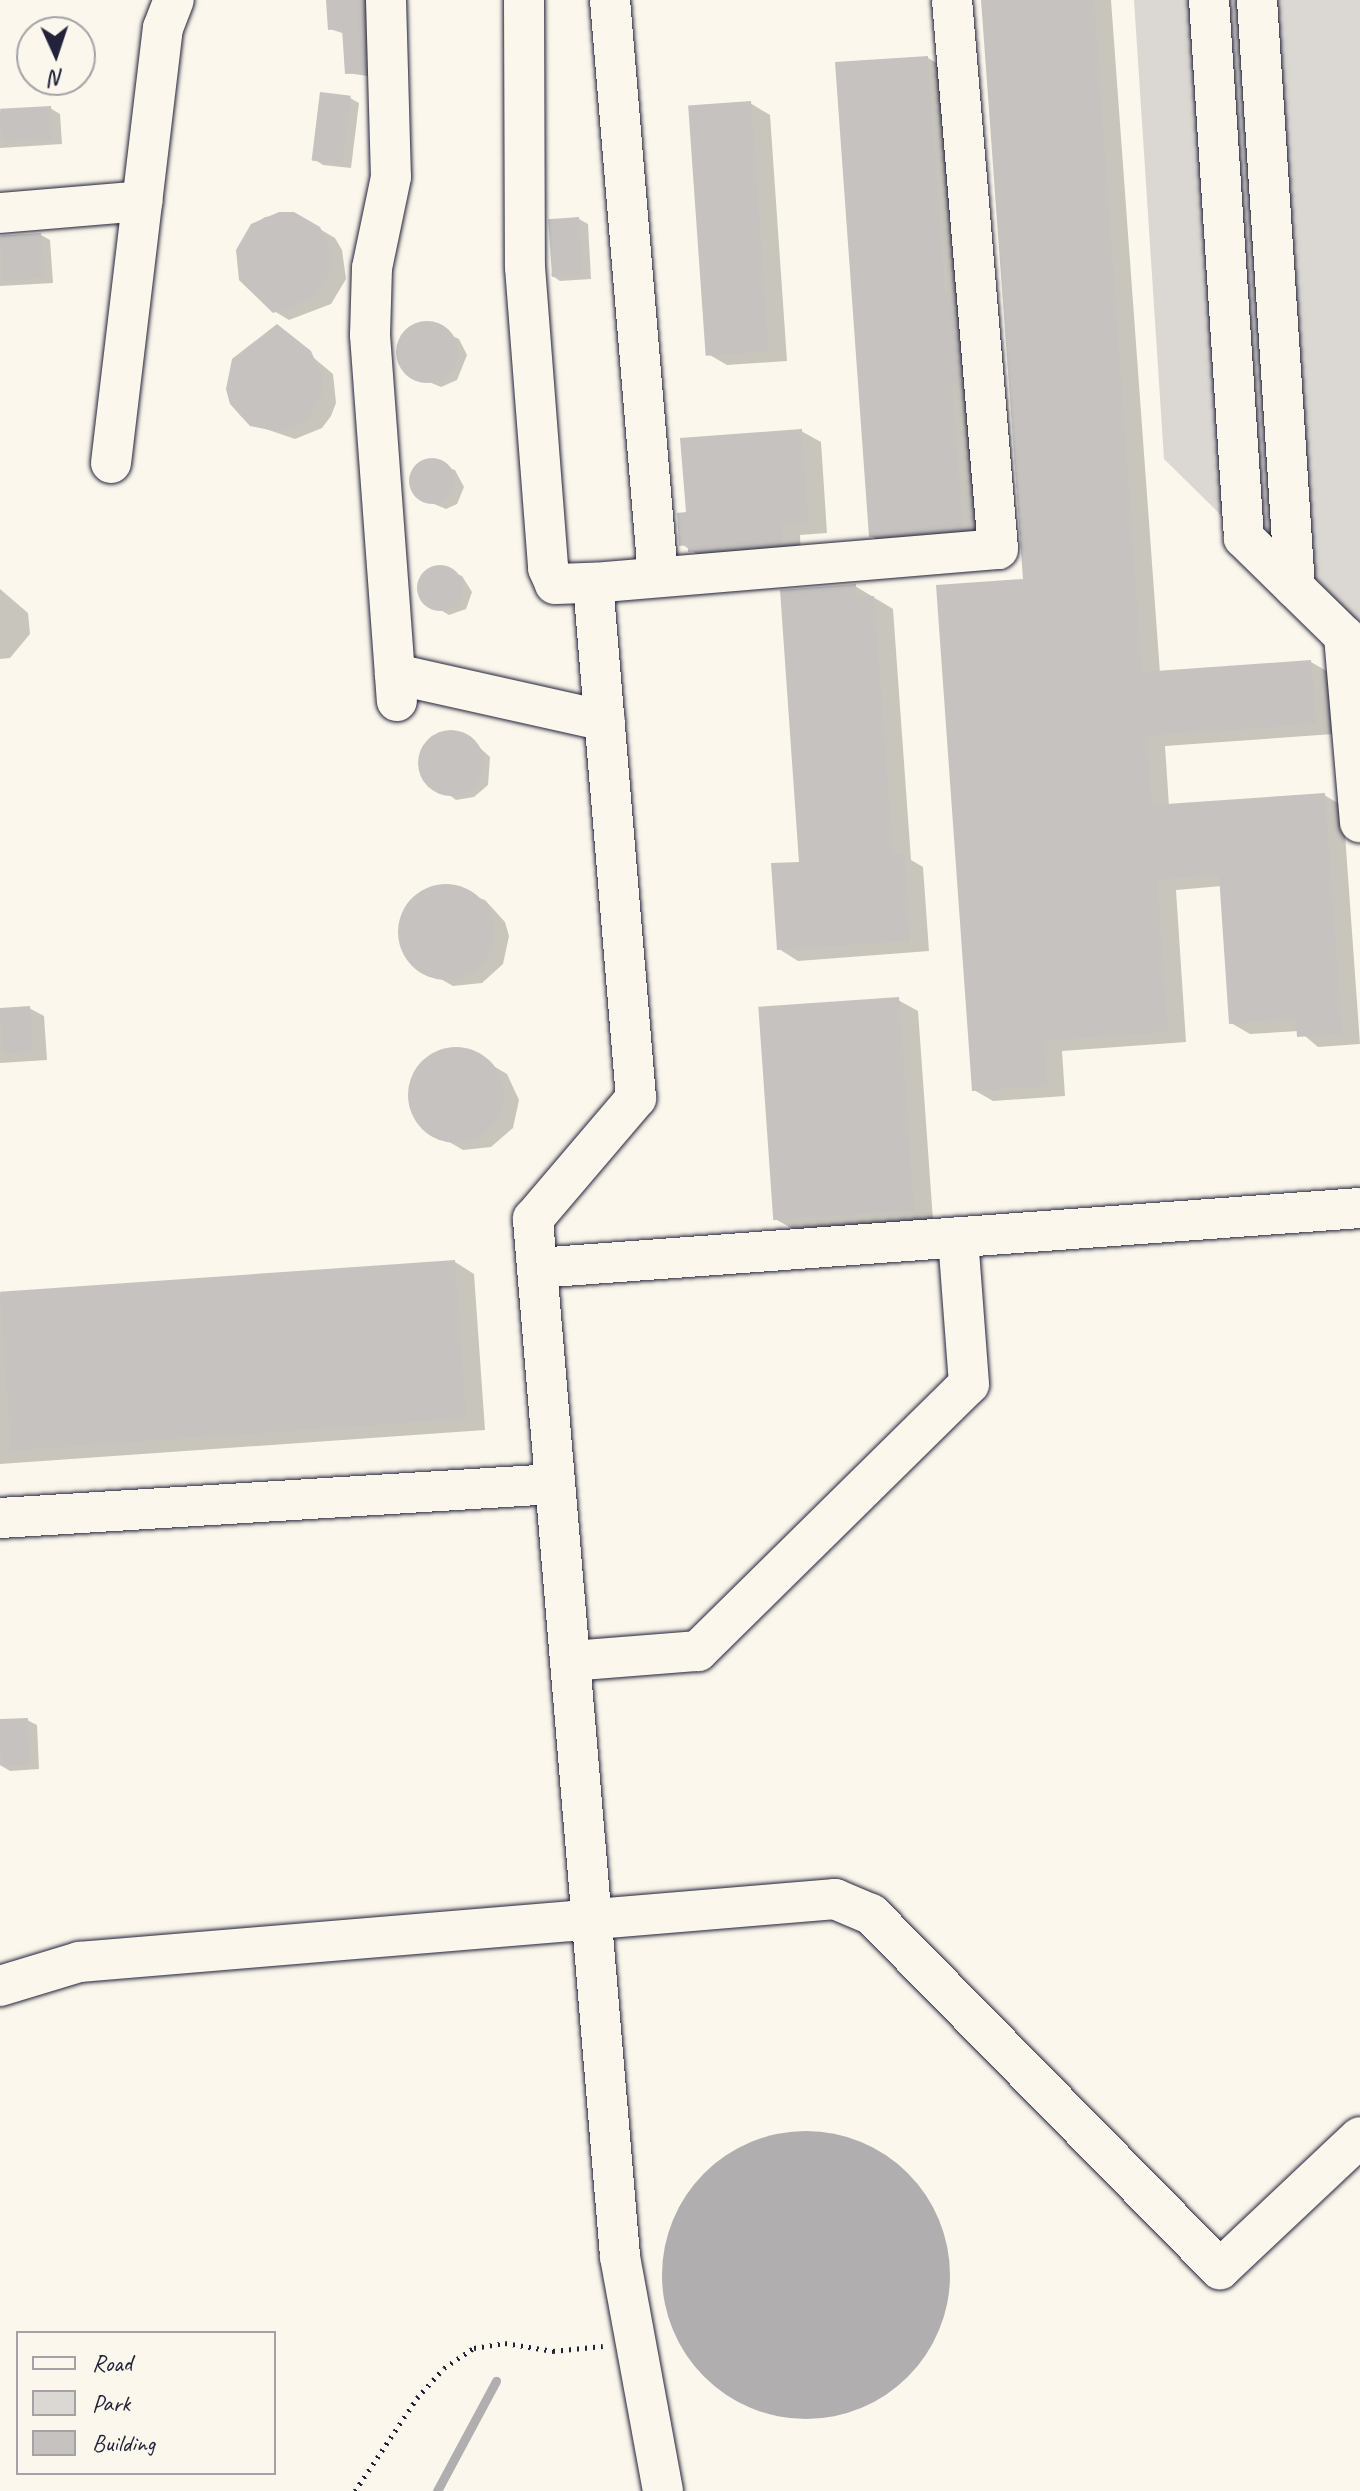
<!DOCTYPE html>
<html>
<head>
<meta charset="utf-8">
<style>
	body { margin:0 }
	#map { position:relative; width:1360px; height:2491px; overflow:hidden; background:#fbf7ec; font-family:Caveat,sans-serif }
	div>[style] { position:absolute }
	.green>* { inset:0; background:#dbd8d3 }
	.water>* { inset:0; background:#b1aeb0 }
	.round { border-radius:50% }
	.shadow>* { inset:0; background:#0003 }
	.stream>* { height:9px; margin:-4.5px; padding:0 4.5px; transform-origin:4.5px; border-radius:4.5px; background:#b1aeb0 }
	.building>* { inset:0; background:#c6c2c0; transform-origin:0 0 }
	.path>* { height:5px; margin-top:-2.5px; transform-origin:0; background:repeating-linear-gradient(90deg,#22223b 0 2px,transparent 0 8px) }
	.roads { filter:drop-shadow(0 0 2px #22223b) drop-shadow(0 0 2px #22223b) }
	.minor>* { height:40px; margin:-20px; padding:0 20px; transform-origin:20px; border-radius:20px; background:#fbf7ec }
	span { translate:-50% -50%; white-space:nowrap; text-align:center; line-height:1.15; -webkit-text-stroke:6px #fbf7ec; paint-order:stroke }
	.legend { position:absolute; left:16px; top:2331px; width:260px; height:144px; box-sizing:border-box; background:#fbf7ec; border:2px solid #a4a2a5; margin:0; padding:10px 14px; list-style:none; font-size:24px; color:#22223b }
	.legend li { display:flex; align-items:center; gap:16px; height:40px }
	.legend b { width:40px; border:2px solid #a4a2a5 }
	.north { position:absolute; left:16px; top:16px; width:80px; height:80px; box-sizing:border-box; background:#fbf7ec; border:2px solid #a4a2a5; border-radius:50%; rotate:177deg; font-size:22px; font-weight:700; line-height:32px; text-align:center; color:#22223b }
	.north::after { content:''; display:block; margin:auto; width:28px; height:36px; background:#22223b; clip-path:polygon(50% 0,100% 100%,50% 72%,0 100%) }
</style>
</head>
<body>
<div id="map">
	<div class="green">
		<div style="clip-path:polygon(1134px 0,1360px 0,1360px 822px,1344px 636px,1164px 459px)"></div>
	</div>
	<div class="water">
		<div class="round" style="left:662px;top:2131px;width:288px;height:288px"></div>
	</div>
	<div class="shadow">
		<div style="clip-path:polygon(328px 0,375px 0,374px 77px,347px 73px,345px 34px,330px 29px)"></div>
		<div style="clip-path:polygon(983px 0,1111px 0,1160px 673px,1311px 662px,1330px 673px,1334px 734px,1165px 746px,1169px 806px,1324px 795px,1343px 806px,1360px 1044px,1318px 1047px,1299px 1031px,1250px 1034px,1231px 1023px,1222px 886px,1176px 890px,1186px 1042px,1062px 1051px,1065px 1096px,993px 1101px,974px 1090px,1025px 580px)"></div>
		<div style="clip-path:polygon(928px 58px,947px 69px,982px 539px,890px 547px,871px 536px)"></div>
		<div style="clip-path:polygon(350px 98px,359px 103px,351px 168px,323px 165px,314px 159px)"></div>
		<div style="clip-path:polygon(750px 103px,770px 115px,787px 361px,727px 365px,708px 354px)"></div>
		<div style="clip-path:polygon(50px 108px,60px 114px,62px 144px,0 148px,0 112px)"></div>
		<div style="clip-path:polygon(294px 214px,335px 238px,342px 250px,346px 279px,331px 304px,289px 320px,274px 311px,253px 225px,265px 217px)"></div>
		<div style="clip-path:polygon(579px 219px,588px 224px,591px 279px,560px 281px,551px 275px)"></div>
		<div style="clip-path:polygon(41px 235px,50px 240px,53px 283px,0 286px,0 238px)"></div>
		<div style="clip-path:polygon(424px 323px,459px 339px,467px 355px,457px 380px,441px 387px,405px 372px,398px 355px,408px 331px)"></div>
		<div style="clip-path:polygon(277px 327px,333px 374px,336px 403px,331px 416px,322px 428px,295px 439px,251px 424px,240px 415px,228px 388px)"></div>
		<div style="clip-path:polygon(801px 431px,821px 442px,827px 533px,800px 535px,801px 554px,710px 562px,681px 544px,688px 514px)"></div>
		<div style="clip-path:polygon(426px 461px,455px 470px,464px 487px,457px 504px,446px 509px,417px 497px,412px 473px)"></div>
		<div style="clip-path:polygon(439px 567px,462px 576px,472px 592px,466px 609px,449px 615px,422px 599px,423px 576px)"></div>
		<div style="clip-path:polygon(855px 586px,893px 609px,911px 860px,923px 867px,929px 951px,798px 961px,779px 949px,801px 864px)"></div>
		<div style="clip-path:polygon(0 589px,28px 613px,30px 634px,10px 658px,0 659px)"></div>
		<div style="clip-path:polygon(438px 735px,467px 736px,490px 757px,488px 785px,474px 797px,456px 800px,423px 775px,424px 748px)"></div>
		<div style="clip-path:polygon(441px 885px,485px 900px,505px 922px,509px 936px,503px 964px,482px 983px,453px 986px,411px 962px,400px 937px,406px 908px,428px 889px)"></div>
		<div style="clip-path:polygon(898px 1000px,918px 1011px,933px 1220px,795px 1230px,775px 1219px)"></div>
		<div style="clip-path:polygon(29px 1008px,44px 1016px,47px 1060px,0 1063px,0 1009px)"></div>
		<div style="clip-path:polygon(452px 1049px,466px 1050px,507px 1074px,519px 1100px,513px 1128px,491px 1147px,463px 1150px,422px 1126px,410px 1100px,416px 1072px,438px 1053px)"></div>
		<div style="clip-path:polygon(455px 1262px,474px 1274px,485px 1430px,0 1464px,0 1294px)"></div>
		<div style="clip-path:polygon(27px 1720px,37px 1725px,39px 1769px,10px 1771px,0 1765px,0 1721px)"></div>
	</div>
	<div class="stream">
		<div style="left:437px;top:2491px;width:125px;rotate:-61.8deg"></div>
	</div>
	<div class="building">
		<div style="clip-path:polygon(326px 0,363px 0,365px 73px,345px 74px,342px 29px,328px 30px)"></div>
		<div style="clip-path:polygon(981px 0,1094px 0,1142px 672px,1311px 660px,1316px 724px,1147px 736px,1152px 805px,1325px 793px,1342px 1034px,1297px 1037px,1296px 1019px,1229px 1024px,1219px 875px,1157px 880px,1168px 1032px,1044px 1041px,1047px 1086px,972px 1091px,936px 585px,1023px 579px)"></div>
		<div style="clip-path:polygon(928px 56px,945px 292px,953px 292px,961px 384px,952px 385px,963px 529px,869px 537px,835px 62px)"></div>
		<div style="left:320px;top:92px;width:31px;height:69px;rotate:7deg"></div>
		<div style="left:751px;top:101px;width:251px;height:63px;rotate:86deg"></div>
		<div style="left:51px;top:106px;width:33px;height:51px;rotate:87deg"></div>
		<div style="clip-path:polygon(279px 212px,294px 212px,320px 227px,332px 255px,332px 270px,316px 296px,273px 313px,239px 280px,236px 250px,251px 224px)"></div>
		<div style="left:579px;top:217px;width:58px;height:31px;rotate:86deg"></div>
		<div style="left:41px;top:233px;width:45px;height:41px;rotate:86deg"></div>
		<div class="round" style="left:396px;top:321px;width:62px;height:62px"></div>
		<div style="clip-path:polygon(277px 324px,311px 351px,323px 379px,322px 394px,307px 420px,280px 432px,250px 426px,230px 404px,226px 389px,232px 359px)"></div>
		<div style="clip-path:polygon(802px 429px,808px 522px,781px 524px,782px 544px,688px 552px,688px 545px,679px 546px,677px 513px,686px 512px,680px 438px)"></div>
		<div class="round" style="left:409px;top:458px;width:46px;height:46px"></div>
		<div class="round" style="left:417px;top:565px;width:46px;height:46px"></div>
		<div style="clip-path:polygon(856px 584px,856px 597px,874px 596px,893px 855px,904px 854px,910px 941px,777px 950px,771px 863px,799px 862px,780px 590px)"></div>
		<div class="round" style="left:418px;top:730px;width:66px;height:66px"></div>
		<div class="round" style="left:398px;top:884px;width:96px;height:96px"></div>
		<div style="left:899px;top:997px;width:214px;height:141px;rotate:86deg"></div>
		<div style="left:30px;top:1006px;width:46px;height:30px;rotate:86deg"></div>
		<div class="round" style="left:408px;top:1047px;width:96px;height:96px"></div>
		<div style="left:455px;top:1260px;width:159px;height:456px;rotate:86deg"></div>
		<div style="left:28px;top:1718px;width:47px;height:28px;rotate:88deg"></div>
	</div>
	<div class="path">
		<div style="left:355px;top:2491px;width:112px;rotate:-56.3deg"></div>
		<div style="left:417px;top:2398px;width:40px;rotate:-48deg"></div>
		<div style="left:444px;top:2368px;width:36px;rotate:-34deg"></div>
		<div style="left:474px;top:2348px;width:31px;rotate:-9deg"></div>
		<div style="left:505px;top:2343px;width:49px;rotate:9.5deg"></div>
		<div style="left:553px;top:2351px;width:50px;rotate:-5.7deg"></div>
	</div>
	<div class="roads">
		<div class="minor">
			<div style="left:386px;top:0;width:177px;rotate:88.4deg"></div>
			<div style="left:391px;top:177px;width:93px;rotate:101.8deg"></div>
			<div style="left:372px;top:268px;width:67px;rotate:91.7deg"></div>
			<div style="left:370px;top:335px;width:367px;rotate:85.8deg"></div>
			<div style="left:524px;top:0;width:267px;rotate:89.8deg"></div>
			<div style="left:525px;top:267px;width:302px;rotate:85.6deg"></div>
			<div style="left:548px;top:568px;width:17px;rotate:66deg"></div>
			<div style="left:555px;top:584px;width:38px;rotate:-2deg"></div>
			<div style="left:610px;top:0;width:579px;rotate:85.24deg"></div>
			<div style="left:1209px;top:0;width:539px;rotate:86.28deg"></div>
			<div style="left:1244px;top:538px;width:140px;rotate:44.4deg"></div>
			<div style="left:1344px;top:636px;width:187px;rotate:85.1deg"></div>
			<div style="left:1257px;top:0;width:589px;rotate:86.3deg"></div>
			<div style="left:0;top:213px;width:143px;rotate:-4.8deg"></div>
			<div style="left:111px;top:463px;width:438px;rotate:-83.2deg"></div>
			<div style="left:163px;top:28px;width:30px;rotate:-69deg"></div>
			<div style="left:395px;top:674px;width:215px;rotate:12.6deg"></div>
			<div style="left:537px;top:1268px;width:825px;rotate:-4.17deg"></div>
			<div style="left:0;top:1518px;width:556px;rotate:-3.51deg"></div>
			<div style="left:570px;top:1661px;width:128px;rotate:-4.5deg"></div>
			<div style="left:698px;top:1651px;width:380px;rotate:-44.6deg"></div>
			<div style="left:969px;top:1384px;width:147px;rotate:-94.3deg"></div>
			<div style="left:0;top:1986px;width:83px;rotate:-16.9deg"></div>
			<div style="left:79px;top:1962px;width:759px;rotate:-4.76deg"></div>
			<div style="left:835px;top:1899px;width:39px;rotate:23deg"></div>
			<div style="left:871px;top:1914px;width:498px;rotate:45.5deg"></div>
			<div style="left:1220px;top:2269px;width:192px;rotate:-43.3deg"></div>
			<div style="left:663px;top:2491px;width:239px;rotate:-100.4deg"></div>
			<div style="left:620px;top:2256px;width:1041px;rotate:-94.8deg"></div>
			<div style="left:533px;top:1219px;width:159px;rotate:-49.6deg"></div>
			<div style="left:636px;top:1098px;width:517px;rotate:-94.77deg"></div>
			<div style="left:593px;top:583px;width:406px;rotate:-4.8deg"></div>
			<div style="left:998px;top:549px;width:551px;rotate:-94.79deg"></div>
		</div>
	</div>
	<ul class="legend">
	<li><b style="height:10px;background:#fbf7ec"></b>Road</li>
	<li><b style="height:22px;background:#dbd8d3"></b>Park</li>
	<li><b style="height:22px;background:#c6c2c0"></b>Building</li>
	</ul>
	<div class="north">N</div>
</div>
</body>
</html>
